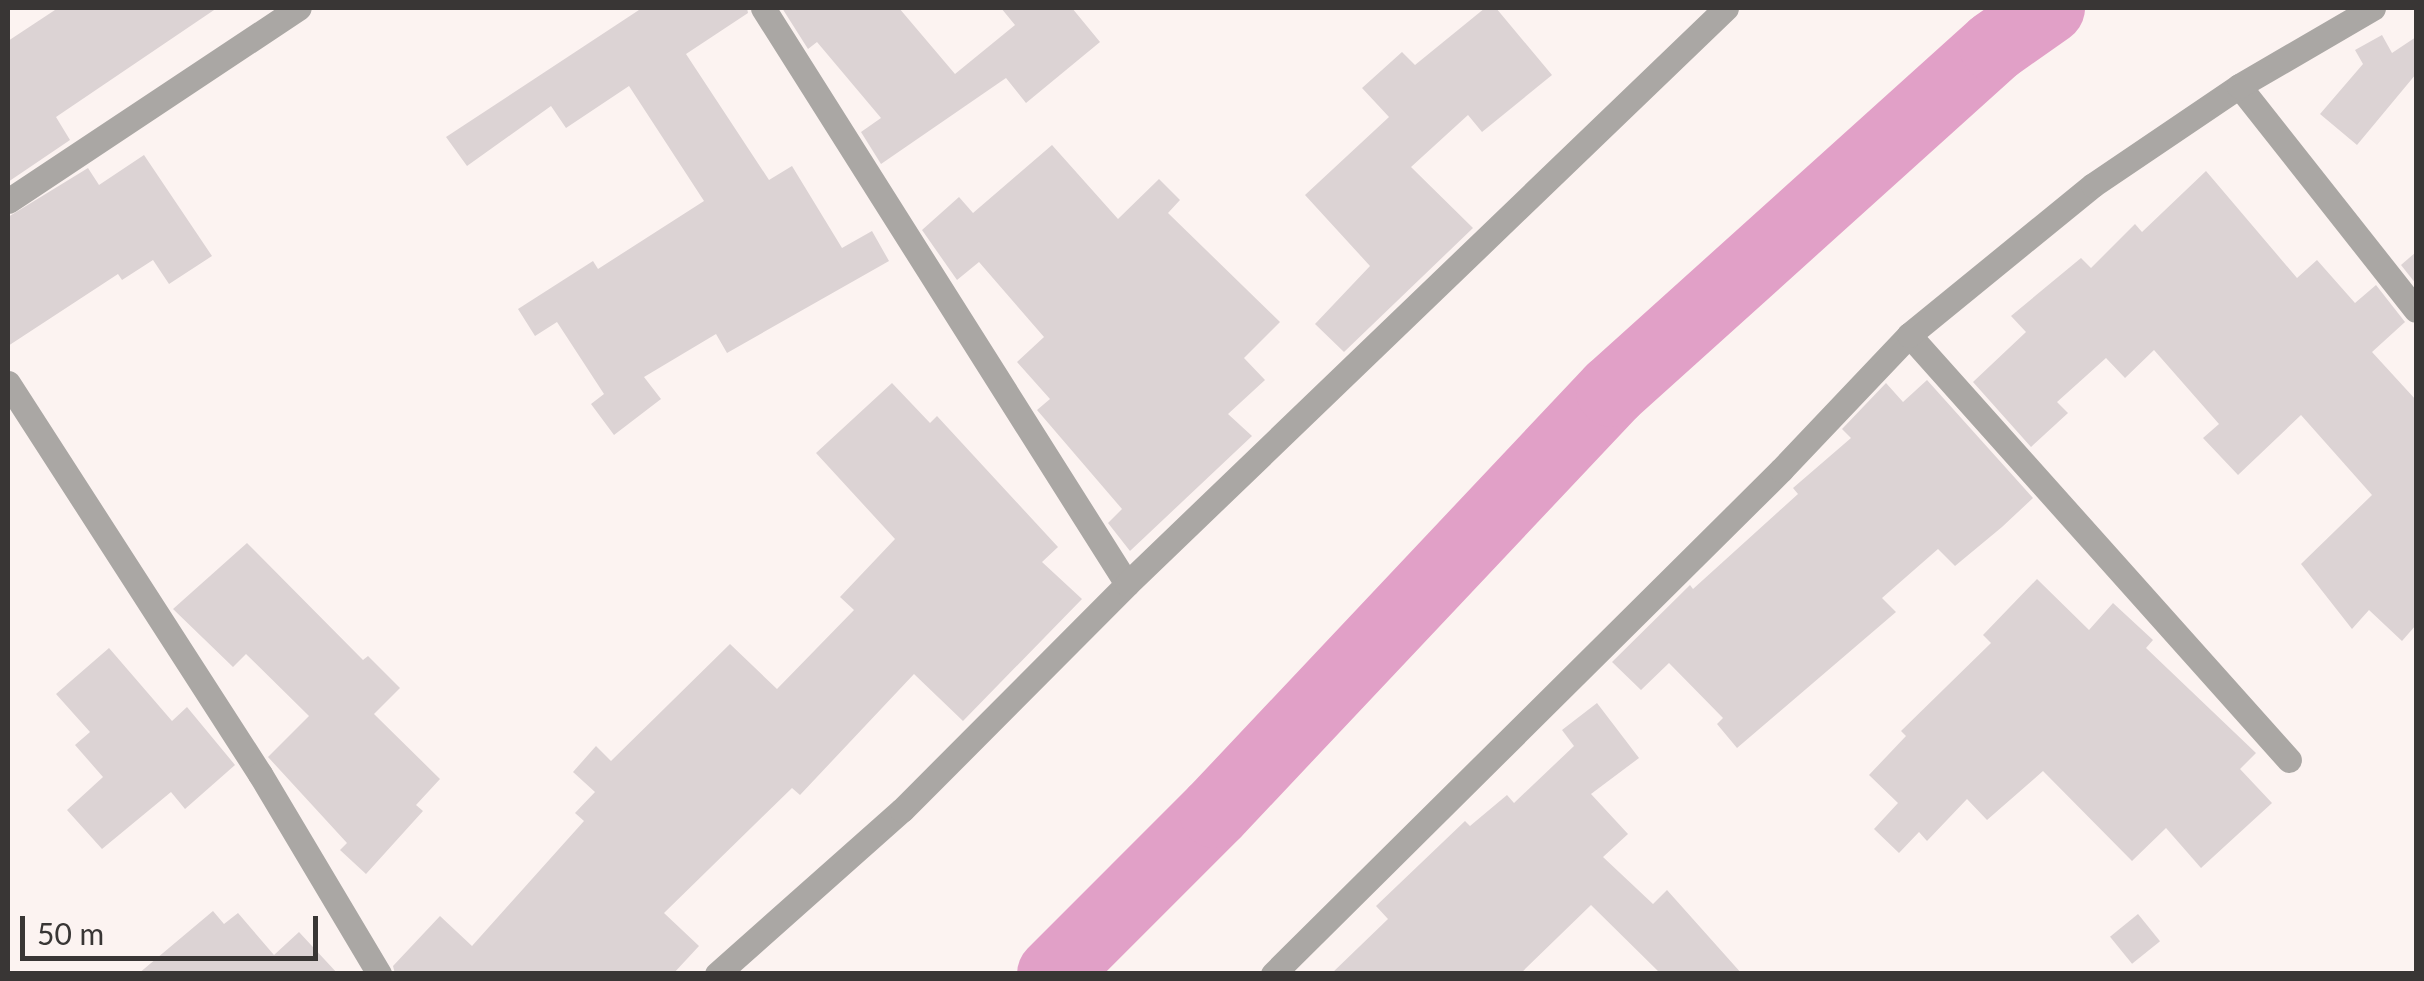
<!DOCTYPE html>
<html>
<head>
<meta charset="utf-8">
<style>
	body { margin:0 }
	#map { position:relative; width:2424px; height:981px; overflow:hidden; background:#fcf3f1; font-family:Lato,sans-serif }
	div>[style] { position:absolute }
	.river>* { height:72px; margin:-36px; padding:0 36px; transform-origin:36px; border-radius:36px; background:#e1a0c7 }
	.building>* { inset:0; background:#dcd3d4; transform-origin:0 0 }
	.minor>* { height:25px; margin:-12.5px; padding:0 12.5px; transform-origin:12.5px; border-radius:12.5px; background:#aaa7a4 }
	span { translate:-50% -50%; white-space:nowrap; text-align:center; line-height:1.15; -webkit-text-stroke:9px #fcf3f1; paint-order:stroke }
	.frame { position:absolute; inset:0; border:10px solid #393635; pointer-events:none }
	.scale { position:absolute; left:20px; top:916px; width:298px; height:45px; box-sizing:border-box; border:5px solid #393635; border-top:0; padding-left:12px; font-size:30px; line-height:35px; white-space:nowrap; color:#393635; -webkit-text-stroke:8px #fcf3f1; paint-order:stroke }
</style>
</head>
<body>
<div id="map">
	<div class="river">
		<div style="left:1053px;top:974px;width:229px;rotate:-45deg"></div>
		<div style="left:1215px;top:812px;width:579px;rotate:-46.68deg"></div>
		<div style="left:1612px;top:391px;width:515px;rotate:-42.01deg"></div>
		<div style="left:1995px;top:46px;width:66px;rotate:-35.1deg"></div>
	</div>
	<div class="building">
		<div style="clip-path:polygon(58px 8px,217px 8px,56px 117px,70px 140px,8px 182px,8px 41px)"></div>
		<div style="clip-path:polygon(642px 8px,747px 8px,748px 13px,686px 54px,769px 180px,792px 166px,842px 248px,872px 231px,889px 261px,727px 353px,716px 334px,644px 377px,661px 399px,614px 435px,591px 404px,604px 394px,557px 322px,535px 336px,518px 309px,593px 261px,598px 269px,704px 201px,629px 86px,566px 128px,551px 106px,467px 166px,446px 137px)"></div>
		<div style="clip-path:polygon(782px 8px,899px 8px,955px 74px,1015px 25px,1001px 8px,1072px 8px,1100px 42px,1026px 103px,1006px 78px,881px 164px,861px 132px,881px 118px,817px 42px,808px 49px)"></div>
		<div style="clip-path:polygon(1485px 8px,1496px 8px,1552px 75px,1482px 132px,1468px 115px,1411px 167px,1473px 228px,1344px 352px,1315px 324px,1370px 266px,1305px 195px,1389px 117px,1362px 88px,1402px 52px,1415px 65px)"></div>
		<div style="clip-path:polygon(2382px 35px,2392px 53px,2416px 37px,2416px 74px,2357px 145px,2320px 114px,2363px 64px,2355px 50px)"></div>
		<div style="clip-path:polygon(1052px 145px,1118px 219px,1159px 179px,1180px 200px,1168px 213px,1280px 322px,1244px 358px,1265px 380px,1228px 414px,1252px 436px,1130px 551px,1108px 523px,1122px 509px,1037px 410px,1050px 399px,1017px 362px,1044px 337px,979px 262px,957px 280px,922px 230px,959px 197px,973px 213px)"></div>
		<div style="clip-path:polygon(144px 155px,212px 256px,169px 284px,153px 260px,122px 280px,118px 274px,8px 346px,8px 217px,88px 168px,99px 185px)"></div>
		<div style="clip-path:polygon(2206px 171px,2297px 278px,2317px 260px,2355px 303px,2376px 285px,2405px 322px,2372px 352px,2416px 400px,2416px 625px,2402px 641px,2369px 610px,2352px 629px,2301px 564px,2372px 495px,2301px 415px,2238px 475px,2203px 438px,2219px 424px,2154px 350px,2125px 378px,2106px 358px,2057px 402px,2068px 413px,2031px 447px,1973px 382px,2026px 332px,2011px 316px,2081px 258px,2091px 268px,2135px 224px,2142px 232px)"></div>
		<div style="clip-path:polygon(2416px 252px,2416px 284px,2401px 265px)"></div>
		<div style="clip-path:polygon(1927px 380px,2033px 498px,2002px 527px,1955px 566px,1938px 549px,1882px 598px,1896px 612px,1737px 748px,1717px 724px,1723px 718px,1669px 663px,1641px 690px,1612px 662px,1690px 585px,1693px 589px,1798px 494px,1793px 488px,1851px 438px,1842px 429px,1886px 383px,1903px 402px)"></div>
		<div style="clip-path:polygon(892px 383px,930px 423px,937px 416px,1058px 547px,1042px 562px,1082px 599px,963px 721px,914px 674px,800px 795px,792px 788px,664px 913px,699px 946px,673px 974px,395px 974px,393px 966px,440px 916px,472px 946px,584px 821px,575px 813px,595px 792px,573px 772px,596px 746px,611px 761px,730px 644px,777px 689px,854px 610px,840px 597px,895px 539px,816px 453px)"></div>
		<div style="clip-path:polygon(247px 543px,363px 660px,368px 656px,400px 688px,374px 714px,440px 779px,416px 805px,423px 811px,366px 874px,340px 850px,347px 843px,268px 757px,309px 716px,246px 654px,233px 667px,173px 609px)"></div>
		<div style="clip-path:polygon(2037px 579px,2089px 630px,2113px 603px,2153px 640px,2146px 648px,2256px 753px,2240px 769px,2272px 803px,2201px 868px,2166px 828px,2132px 861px,2043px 771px,1987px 820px,1967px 799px,1927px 841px,1919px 832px,1899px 853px,1874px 829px,1898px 803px,1869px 775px,1906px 736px,1901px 731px,1991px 643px,1983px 635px)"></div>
		<div style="clip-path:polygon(109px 648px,172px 721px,187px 707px,235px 765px,185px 809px,171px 792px,102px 849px,67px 810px,103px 777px,75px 745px,90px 732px,56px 694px)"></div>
		<div style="clip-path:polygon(1597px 703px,1639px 758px,1591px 794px,1628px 834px,1603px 857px,1653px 904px,1667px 890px,1742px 974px,1661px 974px,1591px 905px,1520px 974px,1331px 974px,1388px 919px,1376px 906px,1465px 821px,1470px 826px,1507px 795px,1514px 803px,1574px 746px,1562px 730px)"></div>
		<div style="clip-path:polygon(213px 911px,224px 924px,238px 913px,274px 955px,299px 932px,338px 974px,138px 974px)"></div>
		<div style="left:2138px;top:914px;width:35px;height:36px;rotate:51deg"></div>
	</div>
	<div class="minor">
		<div style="left:763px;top:8px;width:681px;rotate:57.71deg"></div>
		<div style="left:2239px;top:86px;width:285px;rotate:51.7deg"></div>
		<div style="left:8px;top:201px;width:349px;rotate:-33.6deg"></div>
		<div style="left:1909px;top:335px;width:570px;rotate:48.2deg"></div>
		<div style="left:8px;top:383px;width:465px;rotate:57.2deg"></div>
		<div style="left:260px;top:774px;width:233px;rotate:59.2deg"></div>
		<div style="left:717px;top:974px;width:247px;rotate:-41.6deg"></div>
		<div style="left:902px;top:810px;width:319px;rotate:-45.1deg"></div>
		<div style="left:1127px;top:584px;width:831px;rotate:-43.88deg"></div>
		<div style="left:1273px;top:974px;width:716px;rotate:-44.77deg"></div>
		<div style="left:1781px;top:470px;width:186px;rotate:-46.5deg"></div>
		<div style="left:1909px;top:335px;width:237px;rotate:-39.2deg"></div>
		<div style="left:2093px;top:185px;width:176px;rotate:-34.1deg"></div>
		<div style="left:2239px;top:86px;width:155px;rotate:-30.2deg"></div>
	</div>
	<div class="frame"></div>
	<div class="scale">50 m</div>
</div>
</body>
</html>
